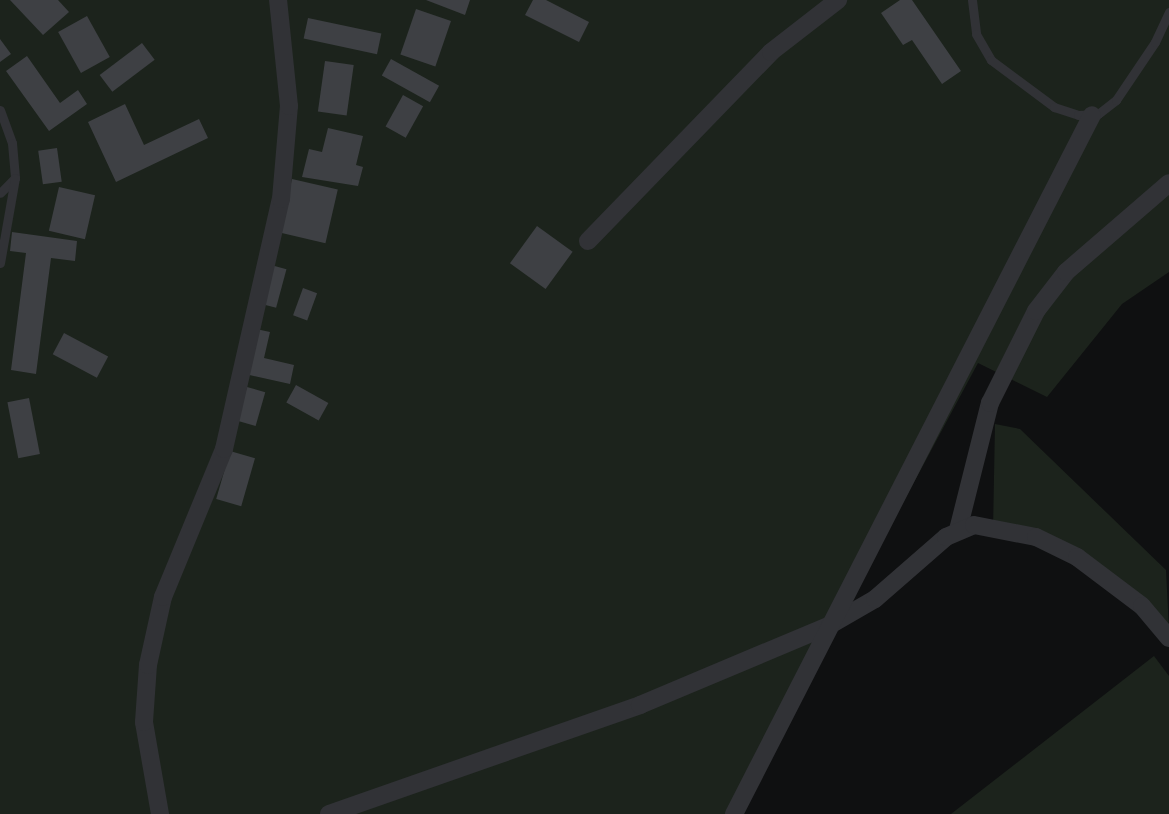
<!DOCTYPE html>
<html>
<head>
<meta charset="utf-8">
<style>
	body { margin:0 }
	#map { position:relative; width:1169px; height:814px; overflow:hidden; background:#0f1011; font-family:Inter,sans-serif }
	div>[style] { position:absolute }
	.green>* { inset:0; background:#1c231c }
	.building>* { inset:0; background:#3e4044; transform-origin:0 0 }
	.service>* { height:9px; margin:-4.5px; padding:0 4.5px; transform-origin:4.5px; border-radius:4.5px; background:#313236 }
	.minor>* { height:18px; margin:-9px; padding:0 9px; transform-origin:9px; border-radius:9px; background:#313236 }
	span { translate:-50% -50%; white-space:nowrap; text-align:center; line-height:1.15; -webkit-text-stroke:6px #0a0b0c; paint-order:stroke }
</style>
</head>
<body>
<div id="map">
	<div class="green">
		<div style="clip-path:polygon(0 0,1169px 0,1169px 272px,1122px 304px,1047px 397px,978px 363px,736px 814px,0 814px)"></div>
		<div style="clip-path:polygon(995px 424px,1020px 429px,1166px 570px,1169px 630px,1057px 550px,993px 530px)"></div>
		<div style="clip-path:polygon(1154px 656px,1169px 676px,1169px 814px,951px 814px)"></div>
	</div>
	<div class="building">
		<div style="clip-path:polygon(10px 0,58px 0,69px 12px,43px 35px)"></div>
		<div style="clip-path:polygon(426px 0,470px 0,465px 15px)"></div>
		<div style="clip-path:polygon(533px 0,546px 0,589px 22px,579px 42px,525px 15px)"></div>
		<div style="clip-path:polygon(900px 0,912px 0,961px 71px,942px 84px,912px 40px,903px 45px,881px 13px)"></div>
		<div style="left:416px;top:9px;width:37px;height:48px;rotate:19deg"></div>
		<div style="left:87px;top:16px;width:47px;height:33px;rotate:61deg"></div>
		<div style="left:308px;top:18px;width:75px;height:21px;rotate:12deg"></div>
		<div style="clip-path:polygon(0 39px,11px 54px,0 62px)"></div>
		<div style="left:142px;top:43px;width:21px;height:53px;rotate:53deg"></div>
		<div style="clip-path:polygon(27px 56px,60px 103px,78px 90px,87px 104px,49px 131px,6px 71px)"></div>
		<div style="left:391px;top:59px;width:55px;height:19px;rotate:29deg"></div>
		<div style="left:325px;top:61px;width:29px;height:51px;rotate:8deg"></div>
		<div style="left:403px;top:95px;width:23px;height:36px;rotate:29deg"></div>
		<div style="clip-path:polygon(125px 104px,144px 145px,199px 119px,208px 138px,116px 182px,88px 122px)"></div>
		<div style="clip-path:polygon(328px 128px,363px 136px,356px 165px,363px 167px,358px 186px,302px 177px,309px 149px,322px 152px)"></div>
		<div style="left:57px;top:148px;width:34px;height:19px;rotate:82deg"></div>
		<div style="left:292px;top:179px;width:47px;height:55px;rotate:13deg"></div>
		<div style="left:59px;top:187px;width:37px;height:45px;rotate:13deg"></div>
		<div style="left:537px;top:226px;width:44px;height:46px;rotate:36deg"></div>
		<div style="clip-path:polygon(12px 232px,77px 241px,75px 261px,51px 258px,36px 374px,11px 370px,26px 253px,10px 251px)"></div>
		<div style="left:271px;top:265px;width:16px;height:40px;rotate:15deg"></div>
		<div style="left:303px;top:288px;width:15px;height:29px;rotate:20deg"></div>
		<div style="clip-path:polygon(256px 329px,270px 332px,264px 358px,294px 365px,290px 384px,245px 374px)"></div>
		<div style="left:64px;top:333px;width:50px;height:24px;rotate:28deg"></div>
		<div style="left:296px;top:385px;width:37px;height:20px;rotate:29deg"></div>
		<div style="left:247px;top:387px;width:19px;height:35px;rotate:16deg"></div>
		<div style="left:29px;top:398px;width:57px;height:22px;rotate:79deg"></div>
		<div style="left:230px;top:451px;width:26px;height:50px;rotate:16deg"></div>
	</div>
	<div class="service">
		<div style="left:972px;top:0;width:34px;rotate:83deg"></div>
		<div style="left:976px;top:34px;width:30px;rotate:60deg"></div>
		<div style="left:991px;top:60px;width:79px;rotate:36.7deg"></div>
		<div style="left:1054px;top:107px;width:25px;rotate:18deg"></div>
		<div style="left:1078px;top:115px;width:20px;rotate:-3deg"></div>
		<div style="left:1098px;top:114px;width:23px;rotate:-38deg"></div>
		<div style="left:1116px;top:100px;width:70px;rotate:-56.1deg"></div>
		<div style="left:1155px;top:42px;width:33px;rotate:-65deg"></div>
		<div style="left:0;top:110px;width:35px;rotate:70deg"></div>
		<div style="left:12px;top:143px;width:35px;rotate:85deg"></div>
		<div style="left:15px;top:178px;width:21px;rotate:135deg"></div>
		<div style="left:0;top:263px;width:86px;rotate:-80deg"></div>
	</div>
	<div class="minor">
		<div style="left:588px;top:241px;width:263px;rotate:-45.9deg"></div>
		<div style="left:771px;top:52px;width:85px;rotate:-37.8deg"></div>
		<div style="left:958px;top:530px;width:131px;rotate:-75.9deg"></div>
		<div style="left:990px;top:403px;width:103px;rotate:-63.4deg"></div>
		<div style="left:1036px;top:311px;width:49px;rotate:-52.4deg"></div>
		<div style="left:1066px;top:272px;width:136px;rotate:-40.8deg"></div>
		<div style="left:160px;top:814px;width:93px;rotate:-99.9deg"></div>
		<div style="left:144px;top:722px;width:57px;rotate:-86deg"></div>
		<div style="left:148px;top:665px;width:70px;rotate:-77.6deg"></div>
		<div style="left:163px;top:597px;width:160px;rotate:-67.6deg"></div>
		<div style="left:224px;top:449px;width:256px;rotate:-77.2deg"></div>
		<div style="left:281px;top:199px;width:93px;rotate:-85.1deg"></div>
		<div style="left:289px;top:106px;width:107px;rotate:-95.9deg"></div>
		<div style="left:329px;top:814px;width:330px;rotate:-19.3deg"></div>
		<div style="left:640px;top:705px;width:206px;rotate:-22.8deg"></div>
		<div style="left:830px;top:625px;width:52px;rotate:-30deg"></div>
		<div style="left:875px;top:599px;width:94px;rotate:-41.1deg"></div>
		<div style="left:946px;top:537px;width:30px;rotate:-23deg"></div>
		<div style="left:974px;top:525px;width:63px;rotate:11deg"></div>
		<div style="left:1036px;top:537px;width:46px;rotate:26deg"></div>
		<div style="left:1077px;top:557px;width:81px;rotate:37deg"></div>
		<div style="left:1142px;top:606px;width:42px;rotate:49.8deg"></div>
		<div style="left:734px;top:814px;width:785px;rotate:-62.88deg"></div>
	</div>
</div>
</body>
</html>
